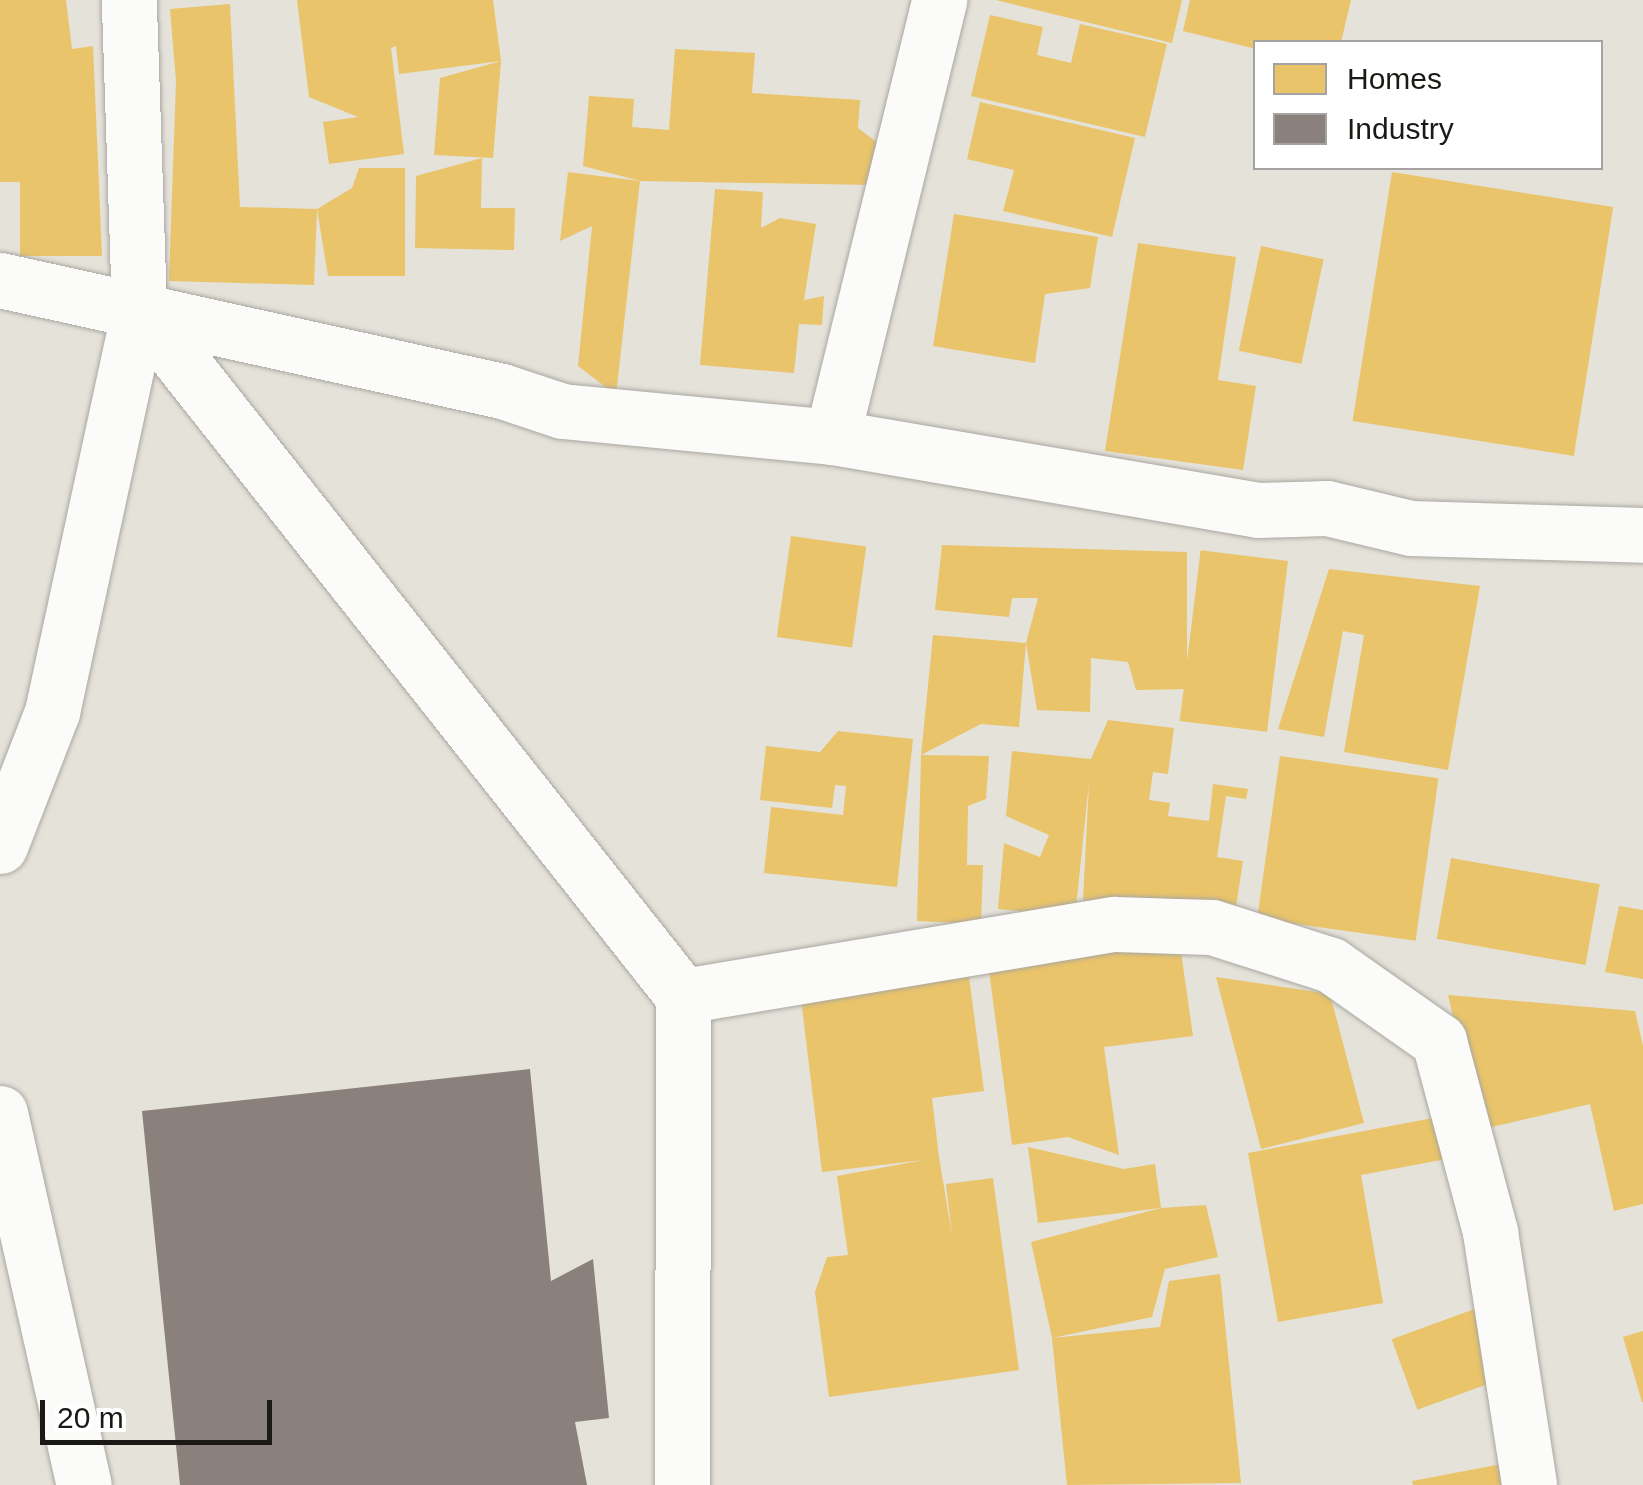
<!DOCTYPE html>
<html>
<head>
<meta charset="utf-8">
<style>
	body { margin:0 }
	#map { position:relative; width:1643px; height:1485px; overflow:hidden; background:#e5e2da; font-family:Arial,sans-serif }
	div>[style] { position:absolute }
	.homes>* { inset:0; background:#e9c46a; transform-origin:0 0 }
	.industry>* { inset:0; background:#8a817c }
	.roads { filter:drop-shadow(0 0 2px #a9a7a1) drop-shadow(0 0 2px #a9a7a1) }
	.minor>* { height:55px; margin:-27.5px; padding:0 27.5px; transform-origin:27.5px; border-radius:27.5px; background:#fbfbf9 }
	span { translate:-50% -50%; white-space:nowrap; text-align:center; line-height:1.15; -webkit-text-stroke:10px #fff; paint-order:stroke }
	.legend { position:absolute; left:1253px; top:40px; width:350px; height:130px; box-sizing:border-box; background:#fff; border:2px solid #a4a3a1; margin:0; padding:12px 18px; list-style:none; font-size:30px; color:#1b1915 }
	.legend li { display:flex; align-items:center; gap:20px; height:50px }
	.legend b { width:50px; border:2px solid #a4a3a1 }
	.scale { position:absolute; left:40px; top:1400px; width:232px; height:45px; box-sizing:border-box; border:5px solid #1b1915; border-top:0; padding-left:12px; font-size:30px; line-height:35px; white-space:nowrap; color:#1b1915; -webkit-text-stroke:8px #fff; paint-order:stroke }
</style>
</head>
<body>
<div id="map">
	<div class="homes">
		<div style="clip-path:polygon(0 0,66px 0,72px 49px,93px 46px,102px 256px,20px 256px,20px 182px,0 182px)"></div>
		<div style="clip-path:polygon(297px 0,493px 0,501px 61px,399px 74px,396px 46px,391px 48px,404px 154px,329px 164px,323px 122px,358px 117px,309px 97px)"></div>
		<div style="clip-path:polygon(996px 0,1182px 0,1172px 43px)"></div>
		<div style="clip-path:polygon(1190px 0,1351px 0,1341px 42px,1256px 42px,1256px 49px,1183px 31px)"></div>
		<div style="clip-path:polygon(230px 4px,240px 207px,317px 209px,314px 285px,169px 281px,176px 81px,170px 9px)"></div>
		<div style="clip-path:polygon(990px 15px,1043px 27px,1037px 55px,1071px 63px,1080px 24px,1167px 44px,1145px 137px,971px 96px)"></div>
		<div style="clip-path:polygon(675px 49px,755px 53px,752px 93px,860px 100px,858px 128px,883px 147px,870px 185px,640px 181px,583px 166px,589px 96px,634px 99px,632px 127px,669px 130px)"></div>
		<div style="clip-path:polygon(501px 61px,493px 158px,434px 155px,440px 78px)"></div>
		<div style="clip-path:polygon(980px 102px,1135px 138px,1112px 237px,1003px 211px,1014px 170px,967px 159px)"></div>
		<div style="clip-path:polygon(482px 158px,481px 208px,515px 208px,514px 250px,415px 248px,416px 176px)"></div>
		<div style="clip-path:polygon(359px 168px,405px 168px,405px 276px,328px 276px,317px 209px,352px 188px)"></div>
		<div style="clip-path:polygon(568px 172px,640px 181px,616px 395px,578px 366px,592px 226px,560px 241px)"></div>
		<div style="left:1392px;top:172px;width:224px;height:252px;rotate:9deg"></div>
		<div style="clip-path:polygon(715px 189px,763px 192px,761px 228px,780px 218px,816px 224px,804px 300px,824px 296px,822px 325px,799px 324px,794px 373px,700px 365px)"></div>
		<div style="clip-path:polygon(954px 214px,1098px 237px,1090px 288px,1045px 294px,1035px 363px,933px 346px)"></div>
		<div style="clip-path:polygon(1138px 243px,1236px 257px,1218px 380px,1256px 386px,1243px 470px,1105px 451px)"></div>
		<div style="left:1261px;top:246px;width:64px;height:107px;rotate:12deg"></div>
		<div style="left:791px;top:536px;width:76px;height:102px;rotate:8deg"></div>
		<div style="clip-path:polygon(942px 545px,1187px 552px,1187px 689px,1136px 690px,1128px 662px,1091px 658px,1090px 712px,1037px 710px,1026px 643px,1038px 598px,1012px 598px,1009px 617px,935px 610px)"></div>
		<div style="left:1288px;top:561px;width:172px;height:88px;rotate:97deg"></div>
		<div style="clip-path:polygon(1329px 569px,1480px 586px,1448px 770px,1344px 752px,1364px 635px,1343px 631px,1324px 737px,1278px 729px)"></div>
		<div style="clip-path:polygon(933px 635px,1026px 643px,1019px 727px,981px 724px,921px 755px)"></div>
		<div style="clip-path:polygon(1108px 720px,1174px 728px,1168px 774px,1153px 772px,1149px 800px,1170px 803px,1168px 816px,1209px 821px,1213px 784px,1248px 789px,1246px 799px,1226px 796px,1217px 857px,1243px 861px,1234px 920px,1083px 900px,1089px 783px,1075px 917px,998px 909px,1004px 843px,1040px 857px,1049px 835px,1006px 816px,1012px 751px,1091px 759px)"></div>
		<div style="clip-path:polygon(838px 731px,913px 739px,897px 887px,764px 873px,771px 807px,843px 815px,846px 786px,835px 785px,832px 808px,760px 800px,766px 746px,820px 752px)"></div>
		<div style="clip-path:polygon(921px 755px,989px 756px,986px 799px,968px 806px,967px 865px,983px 865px,981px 924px,917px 921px)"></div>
		<div style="left:1280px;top:756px;width:160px;height:164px;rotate:8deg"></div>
		<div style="left:1451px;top:858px;width:151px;height:82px;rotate:10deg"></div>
		<div style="clip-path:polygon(1619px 906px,1643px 910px,1643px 979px,1605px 972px)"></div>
		<div style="clip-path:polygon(1179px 938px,1193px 1036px,1104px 1047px,1119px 1155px,1068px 1137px,1012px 1145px,988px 963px)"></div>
		<div style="clip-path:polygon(969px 977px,984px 1091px,932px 1098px,939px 1157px,952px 1235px,946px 1184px,993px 1178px,1019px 1370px,829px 1397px,815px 1292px,827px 1257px,848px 1255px,837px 1176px,924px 1160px,822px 1172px,801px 999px)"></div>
		<div style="clip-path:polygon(1216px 977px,1330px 994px,1364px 1123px,1261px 1149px)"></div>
		<div style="clip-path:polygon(1448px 995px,1635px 1011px,1643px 1046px,1643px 1204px,1614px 1211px,1590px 1104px,1479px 1130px)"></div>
		<div style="clip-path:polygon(1449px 1115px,1457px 1157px,1361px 1175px,1383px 1303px,1278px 1322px,1248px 1153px)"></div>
		<div style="clip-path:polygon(1028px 1147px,1124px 1169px,1155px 1164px,1161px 1208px,1038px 1223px)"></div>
		<div style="clip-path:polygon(1206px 1205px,1218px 1257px,1165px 1269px,1152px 1317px,1052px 1338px,1160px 1327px,1169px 1281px,1220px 1274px,1241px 1483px,1067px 1485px,1052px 1338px,1031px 1242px,1161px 1208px)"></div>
		<div style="left:1480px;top:1307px;width:75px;height:94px;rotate:70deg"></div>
		<div style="clip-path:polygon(1643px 1331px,1643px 1402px,1642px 1402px,1623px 1337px)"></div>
		<div style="clip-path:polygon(1507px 1463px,1511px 1485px,1413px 1485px,1412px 1481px)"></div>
	</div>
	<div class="industry">
		<div style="clip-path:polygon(530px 1069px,551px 1281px,593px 1259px,609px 1418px,575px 1422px,587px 1485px,180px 1485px,142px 1111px)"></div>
	</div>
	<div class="roads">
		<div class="minor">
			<div style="left:0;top:280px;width:514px;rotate:12.47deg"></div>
			<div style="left:502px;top:391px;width:63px;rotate:18.4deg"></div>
			<div style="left:562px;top:411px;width:271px;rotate:5.5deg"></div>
			<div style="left:832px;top:437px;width:432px;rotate:9.7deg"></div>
			<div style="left:1258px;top:510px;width:69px;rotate:-1.7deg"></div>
			<div style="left:1327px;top:508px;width:86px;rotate:13.4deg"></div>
			<div style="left:1411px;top:528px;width:232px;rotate:1.7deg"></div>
			<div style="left:139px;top:308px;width:877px;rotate:51.67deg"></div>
			<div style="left:683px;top:996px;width:489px;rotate:90.1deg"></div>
			<div style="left:832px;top:437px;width:450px;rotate:-76.2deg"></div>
			<div style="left:0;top:846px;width:144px;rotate:-68.8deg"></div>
			<div style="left:52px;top:712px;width:413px;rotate:-77.8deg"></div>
			<div style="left:139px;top:308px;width:308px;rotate:-91.9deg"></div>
			<div style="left:683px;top:996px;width:438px;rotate:-9.5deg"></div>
			<div style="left:1115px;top:924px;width:97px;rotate:1.8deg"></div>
			<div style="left:1212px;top:927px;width:125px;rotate:17.7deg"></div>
			<div style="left:1331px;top:965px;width:132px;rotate:35.1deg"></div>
			<div style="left:1439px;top:1041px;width:198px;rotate:75deg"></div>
			<div style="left:1490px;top:1232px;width:256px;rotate:81.2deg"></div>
			<div style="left:0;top:1113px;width:381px;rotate:77.3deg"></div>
		</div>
	</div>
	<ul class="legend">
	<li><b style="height:28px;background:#e9c46a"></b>Homes</li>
	<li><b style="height:28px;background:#8a817c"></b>Industry</li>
	</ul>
	<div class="scale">20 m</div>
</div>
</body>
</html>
